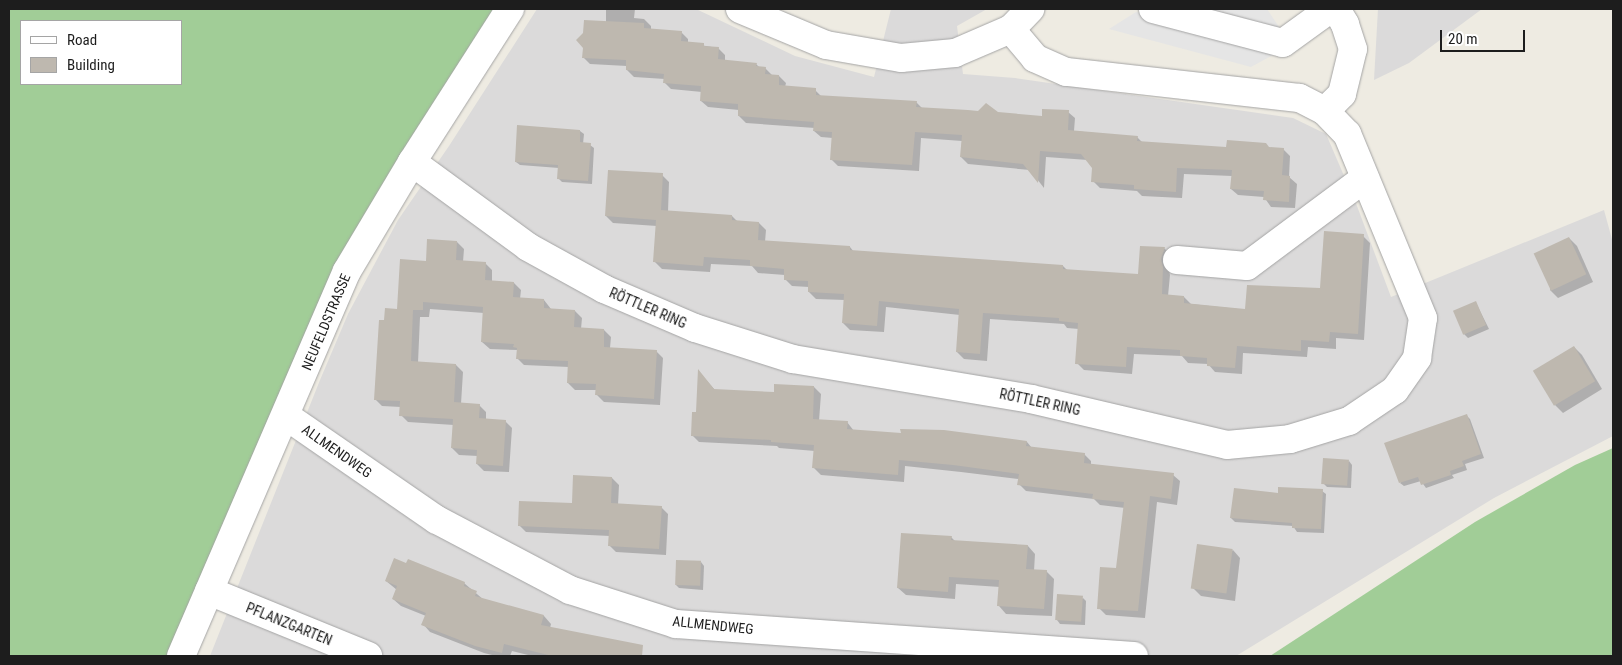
<!DOCTYPE html>
<html>
<head>
<meta charset="utf-8">
<style>
  body { margin:0 }
  #map { position:relative; width:1622px; height:665px; overflow:hidden; background:#eeebe2; font-family:"Roboto Condensed",sans-serif }
  div>[style] { position:absolute }
  .residential>* { inset:0; background:#dbdada }
  .forest>* { inset:0; background:#a1cd97 }
  .parking>* { inset:0; background:#e5e5e5 }
  .shadow>* { inset:0; background:#0003 }
  .building>* { inset:0; background:#beb8af; transform-origin:0 0 }
  .roads { filter:drop-shadow(0 0 1px #a4a4a4) drop-shadow(0 0 1px #a4a4a4) }
  .minor>* { height:28px; margin:-14px; padding:0 14px; transform-origin:14px; border-radius:14px; background:#fff }
  span { translate:-50% -50%; white-space:nowrap; text-align:center; line-height:1.15; -webkit-text-stroke:4.5px #fff; paint-order:stroke }
  .street-label { font-size:14px; color:#1d1d1d }
  .frame { position:absolute; inset:0; border:10px solid #1d1d1d; pointer-events:none }
  .legend { position:absolute; left:20px; top:20px; width:162px; height:65px; box-sizing:border-box; background:#fff; border:1px solid #a5a5a5; margin:0; padding:6px 9px; list-style:none; font-size:15px; color:#1d1d1d }
  .legend li { display:flex; align-items:center; gap:10px; height:25px }
  .legend b { width:25px; border:1px solid #a5a5a5 }
  .scale { position:absolute; left:1440px; top:30px; width:85px; height:22px; box-sizing:border-box; border:2px solid #1d1d1d; border-top:0; padding-left:6px; font-size:15px; line-height:18px; white-space:nowrap; color:#1d1d1d; -webkit-text-stroke:4px #fff; paint-order:stroke }
</style>
</head>
<body>
<div id="map">
  <div class="residential">
    <div style="clip-path:polygon(537px 9px,696px 9px,795px 56px,874px 77px,891px 9px,987px 9px,957px 26px,963px 74px,1015px 78px,1293px 118px,1326px 134px,1357px 206px,1391px 297px,1604px 210px,1613px 243px,1613px 436px,1494px 498px,1236px 656px,210px 656px,320px 380px,348px 314px,398px 220px,449px 146px)"></div>
    <div style="clip-path:polygon(1378px 9px,1482px 9px,1409px 63px,1374px 80px)"></div>
  </div>
  <div class="forest">
    <div style="clip-path:polygon(evenodd,9px 9px,510px 9px,412px 162px,181px 656px,9px 656px,9px 9px,21px 21px,181px 21px,181px 84px,21px 84px,21px 21px)"></div>
    <div style="clip-path:polygon(1613px 448px,1613px 656px,1270px 656px,1475px 522px,1575px 465px)"></div>
  </div>
  <div class="parking">
    <div style="clip-path:polygon(1183px 9px,1267px 9px,1283px 33px)"></div>
    <div style="clip-path:polygon(1136px 12px,1282px 50px,1251px 67px,1109px 29px)"></div>
  </div>
  <div class="shadow">
    <div style="clip-path:polygon(606px 9px,635px 9px,634px 18px,644px 19px,651px 26px,651px 30px,681px 32px,688px 39px,688px 43px,718px 48px,725px 55px,725px 61px,756px 64px,760px 68px,765px 68px,772px 75px,779px 76px,786px 83px,785px 87px,815px 90px,822px 97px,916px 102px,922px 108px,1043px 117px,1068px 112px,1075px 118px,1074px 131px,1137px 137px,1143px 143px,1227px 149px,1283px 149px,1290px 156px,1289px 177px,1297px 184px,1295px 208px,1271px 207px,1264px 197px,1238px 195px,1231px 189px,1232px 176px,1184px 174px,1182px 198px,1142px 196px,1137px 191px,1100px 188px,1093px 181px,1094px 168px,1088px 160px,1046px 157px,1044px 188px,1030px 170px,968px 164px,961px 157px,962px 141px,921px 138px,919px 171px,838px 166px,831px 159px,833px 138px,821px 137px,814px 131px,815px 128px,746px 123px,739px 116px,739px 110px,708px 107px,701px 101px,702px 92px,671px 89px,664px 82px,665px 79px,634px 77px,627px 70px,627px 66px,590px 64px,583px 57px,606px 22px)"></div>
    <div style="clip-path:polygon(580px 131px,584px 134px,583px 144px,590px 145px,594px 148px,592px 184px,562px 182px,558px 178px,559px 168px,520px 165px,516px 162px)"></div>
    <div style="clip-path:polygon(662px 175px,669px 182px,668px 212px,732px 216px,737px 221px,759px 223px,766px 230px,765px 242px,850px 247px,854px 252px,1063px 266px,1067px 270px,1140px 276px,1164px 248px,1171px 255px,1168px 267px,1170px 275px,1168px 296px,1184px 297px,1191px 304px,1247px 310px,1322px 289px,1363px 236px,1370px 243px,1364px 340px,1336px 338px,1336px 349px,1308px 347px,1307px 357px,1243px 353px,1242px 374px,1215px 372px,1208px 364px,1188px 363px,1182px 356px,1134px 354px,1132px 374px,1084px 370px,1077px 363px,1079px 329px,1067px 328px,1064px 324px,990px 319px,987px 361px,964px 359px,957px 352px,960px 315px,886px 307px,884px 332px,850px 330px,843px 323px,845px 300px,816px 299px,809px 292px,809px 287px,792px 286px,785px 279px,785px 275px,758px 273px,752px 266px,711px 264px,710px 272px,662px 269px,655px 262px,657px 226px,613px 223px,606px 216px)"></div>
    <div style="clip-path:polygon(1569px 238px,1577px 246px,1593px 282px,1558px 298px,1550px 290px)"></div>
    <div style="clip-path:polygon(457px 242px,464px 249px,463px 262px,485px 263px,492px 270px,492px 282px,514px 283px,521px 290px,520px 299px,544px 300px,551px 309px,575px 311px,582px 318px,581px 329px,604px 330px,611px 337px,610px 348px,656px 351px,663px 358px,660px 405px,604px 402px,597px 395px,597px 390px,575px 390px,568px 383px,569px 367px,524px 365px,517px 358px,518px 350px,490px 349px,482px 342px,484px 313px,430px 309px,429px 317px,420px 317px,418px 363px,456px 365px,463px 372px,461px 404px,479px 405px,486px 412px,486px 420px,505px 421px,512px 428px,509px 472px,484px 471px,477px 464px,478px 456px,459px 455px,452px 448px,454px 425px,408px 422px,401px 415px,401px 407px,382px 406px,375px 399px,386px 321px,398px 310px,427px 262px)"></div>
    <div style="clip-path:polygon(1476px 303px,1489px 329px,1468px 338px,1464px 334px)"></div>
    <div style="clip-path:polygon(1574px 347px,1582px 355px,1602px 389px,1563px 413px,1555px 405px)"></div>
    <div style="clip-path:polygon(699px 372px,715px 390px,775px 393px,814px 387px,821px 394px,819px 421px,847px 422px,854px 431px,1027px 442px,1032px 448px,1084px 454px,1091px 461px,1091px 465px,1173px 475px,1180px 481px,1177px 505px,1157px 502px,1145px 618px,1106px 615px,1099px 608px,1117px 570px,1125px 508px,1100px 505px,1094px 499px,1026px 491px,1019px 484px,1019px 479px,961px 472px,905px 466px,904px 482px,821px 475px,814px 468px,815px 451px,779px 448px,777px 446px,699px 442px,692px 435px,697px 413px)"></div>
    <div style="clip-path:polygon(1467px 416px,1470px 419px,1484px 458px,1465px 464px,1467px 470px,1452px 475px,1454px 478px,1426px 488px,1421px 481px,1404px 486px,1400px 483px)"></div>
    <div style="clip-path:polygon(1349px 461px,1352px 465px,1351px 488px,1327px 487px,1323px 483px)"></div>
    <div style="clip-path:polygon(612px 478px,619px 485px,618px 505px,661px 507px,668px 514px,666px 555px,616px 552px,609px 545px,610px 536px,526px 532px,519px 525px,573px 505px)"></div>
    <div style="clip-path:polygon(1322px 491px,1326px 494px,1324px 533px,1297px 532px,1293px 526px,1235px 522px,1231px 518px,1279px 495px)"></div>
    <div style="clip-path:polygon(951px 537px,956px 542px,1028px 546px,1035px 554px,1034px 571px,1046px 571px,1054px 579px,1052px 616px,1006px 614px,999px 606px,1000px 587px,956px 584px,955px 599px,906px 595px,898px 588px)"></div>
    <div style="clip-path:polygon(1233px 550px,1240px 558px,1235px 601px,1201px 596px,1193px 588px)"></div>
    <div style="clip-path:polygon(701px 562px,704px 566px,703px 590px,679px 588px,676px 585px)"></div>
    <div style="clip-path:polygon(386px 581px,464px 583px,484px 600px,544px 616px,551px 624px,550px 628px,610px 652px,632px 656px,532px 656px,512px 651px,510px 656px,496px 656px,484px 653px,430px 632px,423px 624px,426px 616px,401px 606px,393px 599px,397px 590px)"></div>
    <div style="clip-path:polygon(1083px 598px,1086px 601px,1085px 625px,1060px 624px,1057px 620px)"></div>
  </div>
  <div class="building">
    <div style="clip-path:polygon(584px 20px,644px 23px,644px 28px,682px 31px,681px 41px,704px 43px,704px 46px,719px 47px,718px 59px,757px 63px,756px 66px,766px 67px,765px 74px,779px 75px,779px 85px,816px 88px,816px 95px,917px 101px,916px 107px,968px 110px,978px 111px,986px 103px,998px 112px,1042px 116px,1042px 109px,1069px 110px,1068px 130px,1138px 136px,1137px 141px,1226px 147px,1227px 140px,1266px 143px,1269px 147px,1284px 148px,1282px 175px,1290px 176px,1289px 202px,1263px 200px,1264px 191px,1230px 189px,1232px 170px,1177px 168px,1176px 192px,1134px 189px,1134px 185px,1091px 182px,1092px 168px,1081px 154px,1040px 151px,1038px 183px,1023px 164px,960px 157px,962px 135px,915px 132px,912px 165px,830px 160px,832px 132px,813px 131px,814px 122px,738px 116px,738px 104px,700px 101px,701px 86px,663px 83px,664px 74px,626px 70px,626px 60px,582px 58px,583px 48px,576px 40px,583px 33px)"></div>
    <div style="clip-path:polygon(517px 125px,580px 130px,580px 142px,591px 143px,588px 181px,557px 179px,558px 165px,515px 162px)"></div>
    <div style="clip-path:polygon(608px 170px,663px 173px,661px 210px,732px 215px,732px 220px,759px 222px,758px 240px,850px 246px,850px 250px,1063px 265px,1063px 269px,1138px 274px,1140px 246px,1165px 247px,1161px 259px,1163px 267px,1162px 294px,1184px 296px,1184px 303px,1245px 309px,1247px 285px,1320px 288px,1324px 231px,1364px 234px,1358px 334px,1330px 332px,1329px 342px,1301px 340px,1301px 351px,1237px 346px,1235px 368px,1207px 366px,1207px 358px,1180px 356px,1180px 350px,1127px 347px,1126px 367px,1075px 364px,1078px 323px,1059px 321px,1059px 318px,983px 313px,980px 354px,956px 352px,959px 309px,879px 301px,877px 326px,842px 323px,844px 294px,808px 292px,808px 281px,784px 280px,784px 269px,750px 266px,750px 260px,704px 257px,703px 266px,653px 262px,656px 220px,605px 216px)"></div>
    <div style="left:1569px;top:237px;width:41px;height:39px;rotate:65deg"></div>
    <div style="clip-path:polygon(427px 239px,457px 241px,456px 260px,486px 262px,485px 280px,514px 282px,513px 297px,544px 299px,544px 308px,575px 310px,574px 327px,604px 329px,604px 347px,657px 350px,654px 399px,595px 395px,596px 384px,567px 383px,568px 361px,516px 359px,517px 348px,513px 347px,514px 344px,481px 342px,483px 307px,423px 302px,423px 310px,413px 310px,411px 361px,456px 364px,454px 402px,480px 404px,479px 418px,506px 420px,503px 466px,476px 464px,477px 450px,451px 448px,453px 419px,399px 416px,400px 401px,374px 400px,379px 320px,384px 320px,385px 308px,397px 309px,400px 259px,426px 261px)"></div>
    <div style="left:1476px;top:301px;width:26px;height:25px;rotate:67deg"></div>
    <div style="left:1574px;top:346px;width:41px;height:48px;rotate:59deg"></div>
    <div style="clip-path:polygon(698px 369px,714px 389px,774px 392px,774px 384px,814px 386px,813px 419px,848px 421px,847px 429px,901px 433px,900px 429px,944px 430px,1027px 441px,1026px 446px,1085px 453px,1084px 463px,1174px 473px,1171px 499px,1150px 496px,1138px 611px,1097px 609px,1100px 567px,1116px 568px,1124px 502px,1092px 499px,1093px 494px,1017px 485px,1019px 474px,953px 465px,899px 460px,898px 475px,812px 468px,814px 445px,771px 442px,771px 440px,691px 436px,692px 412px,696px 412px)"></div>
    <div style="clip-path:polygon(1467px 414px,1481px 454px,1462px 461px,1464px 466px,1450px 471px,1451px 475px,1421px 485px,1418px 477px,1399px 483px,1384px 443px)"></div>
    <div style="left:1323px;top:458px;width:26px;height:26px;rotate:4deg"></div>
    <div style="clip-path:polygon(573px 475px,612px 477px,611px 503px,662px 506px,659px 549px,608px 546px,609px 530px,518px 526px,519px 501px,572px 503px)"></div>
    <div style="clip-path:polygon(1278px 487px,1323px 489px,1321px 529px,1292px 528px,1292px 523px,1230px 518px,1234px 488px,1278px 493px)"></div>
    <div style="clip-path:polygon(901px 533px,952px 536px,951px 540px,1028px 545px,1026px 569px,1047px 570px,1044px 609px,997px 606px,999px 580px,949px 577px,948px 592px,897px 588px)"></div>
    <div style="left:1197px;top:544px;width:36px;height:45px;rotate:8deg"></div>
    <div style="clip-path:polygon(394px 558px,406px 563px,408px 559px,465px 582px,464px 586px,477px 591px,475px 596px,544px 615px,541px 625px,643px 645px,642px 656px,552px 656px,504px 644px,502px 653px,475px 646px,421px 625px,426px 613px,392px 599px,397px 586px,385px 581px)"></div>
    <div style="left:676px;top:560px;width:25px;height:25px;rotate:2deg"></div>
    <div style="left:1057px;top:594px;width:26px;height:26px;rotate:4deg"></div>
  </div>
  <div class="roads">
    <div class="minor">
      <div style="left:740px;top:9px;width:93px;rotate:22.7deg"></div>
      <div style="left:826px;top:45px;width:76px;rotate:9.8deg"></div>
      <div style="left:901px;top:58px;width:54px;rotate:-5.3deg"></div>
      <div style="left:955px;top:53px;width:61px;rotate:-23.2deg"></div>
      <div style="left:1011px;top:29px;width:28px;rotate:-46deg"></div>
      <div style="left:1153px;top:9px;width:134px;rotate:14.7deg"></div>
      <div style="left:1283px;top:43px;width:58px;rotate:-35.9deg"></div>
      <div style="left:1325px;top:111px;width:24px;rotate:-45deg"></div>
      <div style="left:1342px;top:94px;width:46px;rotate:-76.3deg"></div>
      <div style="left:1353px;top:49px;width:26px;rotate:-108deg"></div>
      <div style="left:1345px;top:24px;width:17px;rotate:-121deg"></div>
      <div style="left:412px;top:162px;width:144px;rotate:36.2deg"></div>
      <div style="left:528px;top:247px;width:87px;rotate:28.9deg"></div>
      <div style="left:604px;top:289px;width:99px;rotate:23.2deg"></div>
      <div style="left:695px;top:328px;width:103px;rotate:17.6deg"></div>
      <div style="left:793px;top:359px;width:241px;rotate:9.5deg"></div>
      <div style="left:1031px;top:399px;width:201px;rotate:13.2deg"></div>
      <div style="left:1227px;top:445px;width:63px;rotate:-5.4deg"></div>
      <div style="left:1290px;top:439px;width:62px;rotate:-17deg"></div>
      <div style="left:1349px;top:421px;width:55px;rotate:-34deg"></div>
      <div style="left:1395px;top:390px;width:39px;rotate:-55deg"></div>
      <div style="left:1417px;top:358px;width:40px;rotate:-81.5deg"></div>
      <div style="left:1423px;top:318px;width:199px;rotate:-112.4deg"></div>
      <div style="left:1347px;top:134px;width:32px;rotate:-134deg"></div>
      <div style="left:1325px;top:111px;width:29px;rotate:-153deg"></div>
      <div style="left:1299px;top:98px;width:234px;rotate:-173.6deg"></div>
      <div style="left:1066px;top:72px;width:34px;rotate:-156deg"></div>
      <div style="left:1035px;top:58px;width:38px;rotate:-130deg"></div>
      <div style="left:1177px;top:260px;width:70px;rotate:4.9deg"></div>
      <div style="left:1247px;top:266px;width:147px;rotate:-36.7deg"></div>
      <div style="left:286px;top:416px;width:183px;rotate:34.6deg"></div>
      <div style="left:437px;top:520px;width:150px;rotate:27.8deg"></div>
      <div style="left:570px;top:590px;width:111px;rotate:17.8deg"></div>
      <div style="left:676px;top:624px;width:459px;rotate:4deg"></div>
      <div style="left:209px;top:591px;width:172px;rotate:22.2deg"></div>
      <div style="left:181px;top:656px;width:419px;rotate:-66.7deg"></div>
      <div style="left:347px;top:271px;width:127px;rotate:-59.2deg"></div>
      <div style="left:412px;top:162px;width:182px;rotate:-57.4deg"></div>
    </div>
  </div>
  <div class="street-label">
    <span style="left:648px;top:308px;rotate:23deg">RÖTTLER RING</span>
    <span style="left:326px;top:322px;rotate:-67deg">NEUFELDSTRASSE</span>
    <span style="left:1040px;top:402px;rotate:12deg">RÖTTLER RING</span>
    <span style="left:337px;top:451px;rotate:35deg">ALLMENDWEG</span>
    <span style="left:289px;top:624px;rotate:22deg">PFLANZGARTEN</span>
    <span style="left:713px;top:625px;rotate:6deg">ALLMENDWEG</span>
  </div>
  <div class="frame"></div>
  <ul class="legend">
  <li><b style="height:6px;background:#fff"></b>Road</li>
  <li><b style="height:14px;background:#beb8af"></b>Building</li>
  </ul>
  <div class="scale">20 m</div>
</div>
</body>
</html>
